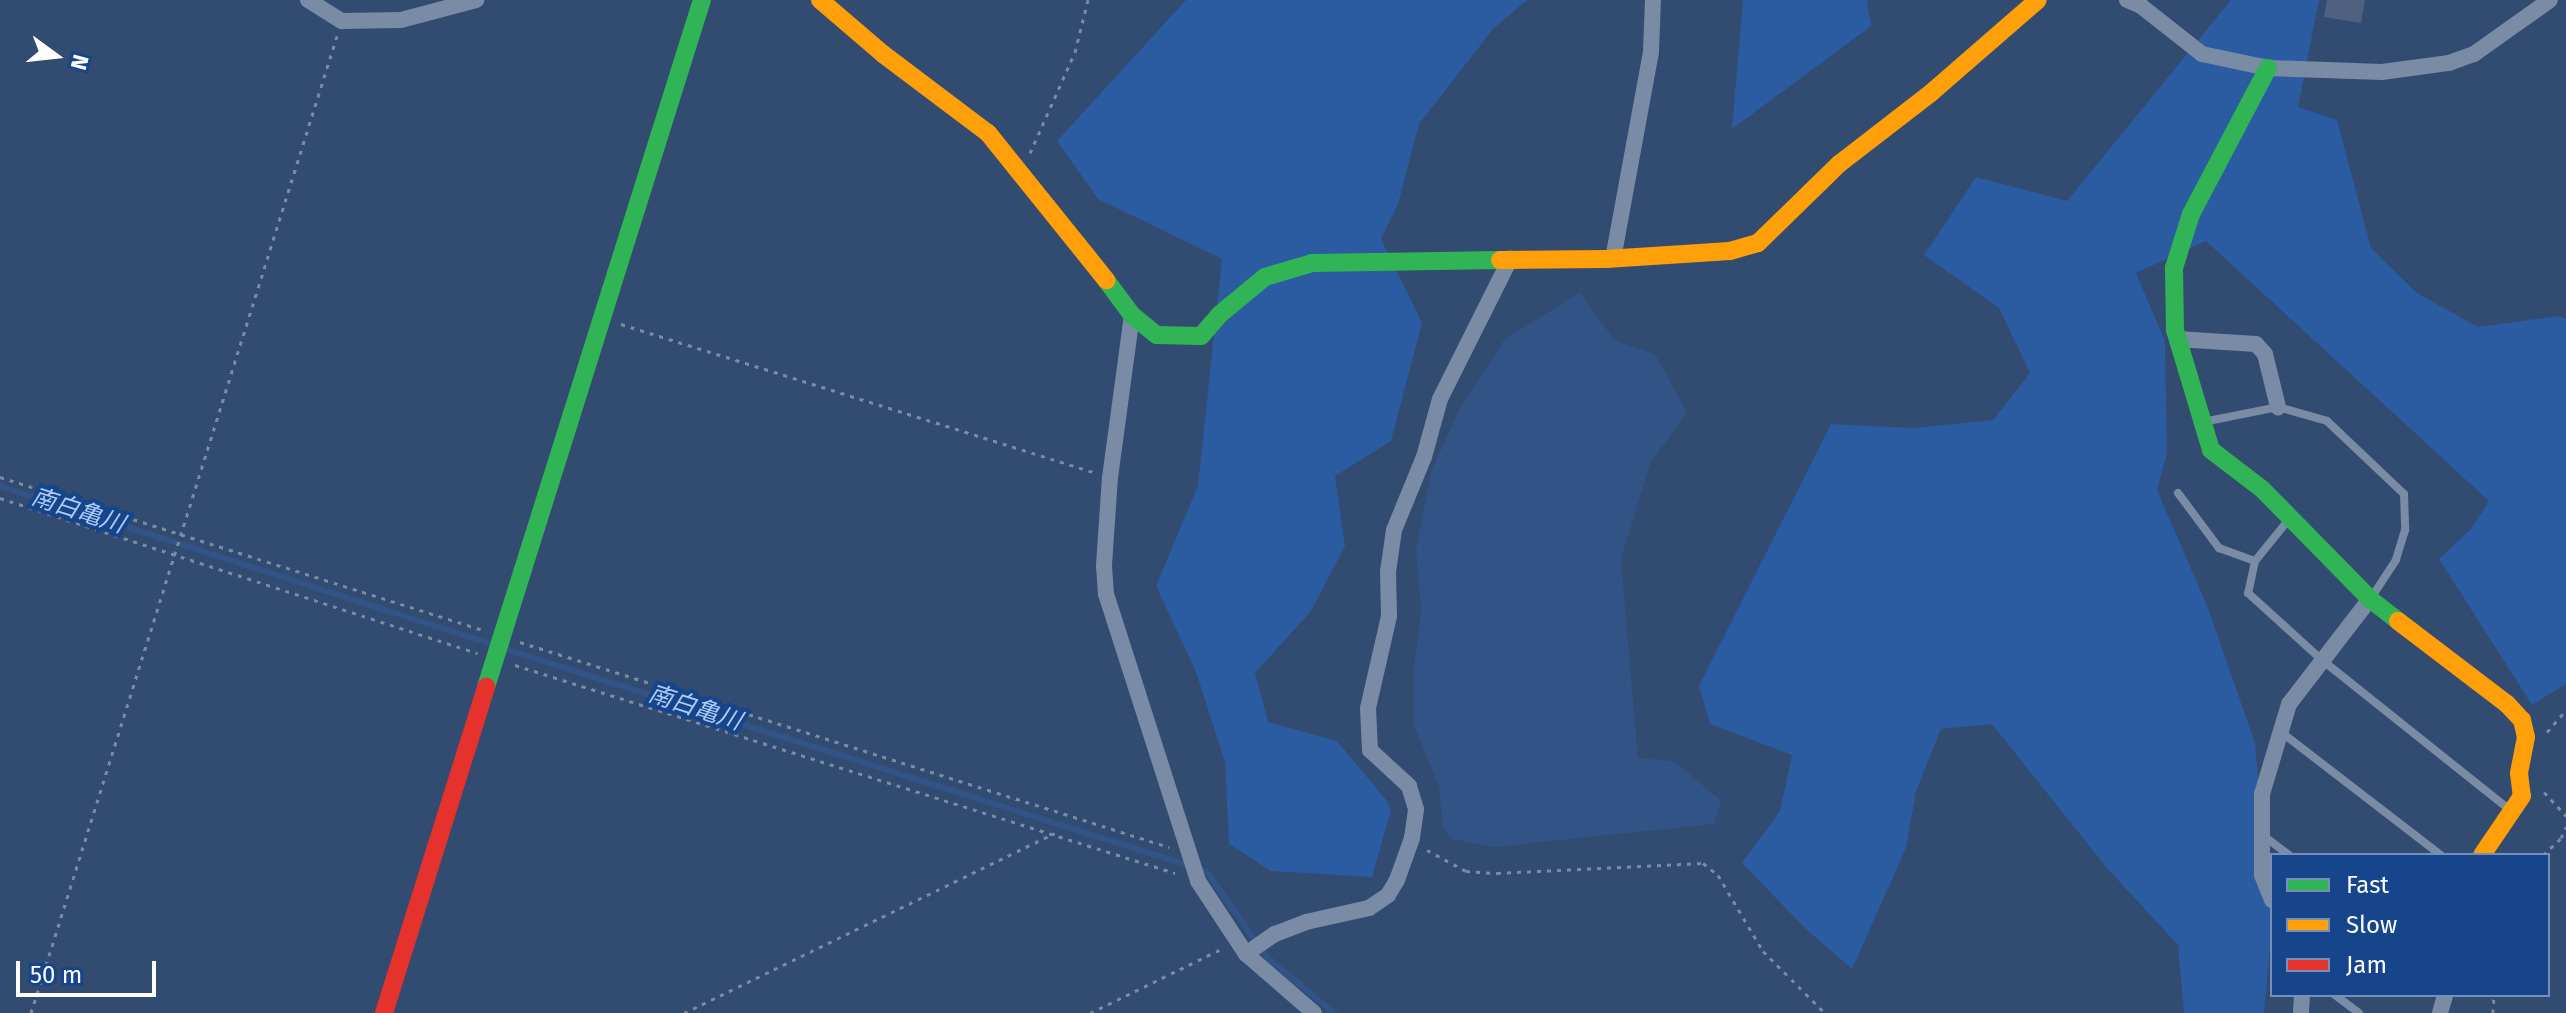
<!DOCTYPE html>
<html>
<head>
<meta charset="utf-8">
<style>
  body { margin:0 }
  #map { position:relative; width:2566px; height:1013px; overflow:hidden; background:#324b70; font-family:"Fira Sans","Noto Sans JP",sans-serif }
  div>[style] { position:absolute }
  .green>* { inset:0; background:#2b5ba1 }
  .water>* { inset:0; background:#325385 }
  .stream>* { height:6px; margin:-3px; padding:0 3px; transform-origin:3px; border-radius:3px; background:#325385 }
  .building>* { inset:0; background:#4e6280 }
  .path>* { height:3px; margin-top:-1.5px; transform-origin:0; background:repeating-linear-gradient(90deg,#798ba5 0 4px,transparent 0 10px) }
  .lane>* { height:8px; margin:-4px; padding:0 4px; transform-origin:4px; border-radius:4px; background:#798ba5 }
  .street>* { height:16px; margin:-8px; padding:0 8px; transform-origin:8px; border-radius:8px; background:#798ba5 }
  .fast>* { height:18px; margin:-9px; padding:0 9px; transform-origin:9px; border-radius:9px; background:#30b455 }
  .slow>* { height:18px; margin:-9px; padding:0 9px; transform-origin:9px; border-radius:9px; background:#ff9f0a }
  .jam>* { height:18px; margin:-9px; padding:0 9px; transform-origin:9px; border-radius:9px; background:#e5322d }
  span { translate:-50% -50%; white-space:nowrap; text-align:center; line-height:1.15; -webkit-text-stroke:8px #17458b; paint-order:stroke }
  .water-label { font-size:24px; color:#accbf6; font-style:italic }
  .legend { position:absolute; left:2270px; top:853px; width:280px; height:144px; box-sizing:border-box; background:#17458b; border:2px solid #748fb9; margin:0; padding:10px 14px; list-style:none; font-size:24px; color:#fff }
  .legend li { display:flex; align-items:center; gap:16px; height:40px }
  .legend b { width:40px; border:2px solid #748fb9 }
  .north { position:absolute; left:16px; top:16px; width:80px; height:80px; -webkit-text-stroke:6px #17458b; paint-order:stroke; rotate:105deg; font-size:22px; font-weight:700; line-height:32px; text-align:center; color:#fff }
  .north::after { content:''; display:block; margin:auto; width:28px; height:36px; background:#fff; clip-path:polygon(50% 0,100% 100%,50% 72%,0 100%) }
  .scale { position:absolute; left:16px; top:961px; width:140px; height:36px; box-sizing:border-box; border:4px solid #fff; border-top:0; padding-left:10px; font-size:24px; line-height:28px; white-space:nowrap; color:#fff; -webkit-text-stroke:6px #17458b; paint-order:stroke }
</style>
</head>
<body>
<div id="map">
  <div class="green">
    <div style="clip-path:polygon(1186px 0,1527px 0,1493px 29px,1419px 124px,1398px 204px,1381px 239px,1422px 323px,1391px 441px,1335px 476px,1345px 546px,1311px 611px,1255px 673px,1268px 722px,1337px 741px,1387px 801px,1391px 810px,1372px 877px,1271px 871px,1229px 844px,1225px 762px,1196px 672px,1156px 586px,1198px 486px,1222px 259px,1098px 199px,1057px 141px)"></div>
    <div style="clip-path:polygon(1743px 0,1867px 0,1871px 26px,1732px 129px)"></div>
    <div style="clip-path:polygon(2231px 0,2319px 0,2298px 107px,2337px 120px,2371px 248px,2417px 293px,2478px 327px,2559px 316px,2566px 319px,2566px 684px,2532px 705px,2439px 559px,2471px 529px,2489px 501px,2206px 241px,2136px 273px,2165px 341px,2167px 453px,2157px 490px,2208px 608px,2255px 743px,2272px 924px,2264px 1013px,2184px 1013px,2178px 945px,2106px 867px,1992px 724px,1941px 729px,1916px 791px,1906px 848px,1852px 969px,1806px 929px,1742px 863px,1780px 811px,1792px 755px,1710px 724px,1699px 686px,1831px 424px,1913px 428px,1993px 420px,2030px 373px,1999px 308px,1924px 255px,1976px 177px,2067px 201px)"></div>
  </div>
  <div class="water">
    <div style="clip-path:polygon(1580px 292px,1614px 340px,1655px 354px,1687px 412px,1650px 464px,1621px 559px,1626px 619px,1638px 758px,1674px 761px,1721px 801px,1714px 824px,1494px 847px,1452px 839px,1443px 828px,1439px 786px,1413px 723px,1413px 675px,1421px 611px,1416px 548px,1432px 469px,1458px 412px,1504px 340px)"></div>
  </div>
  <div class="stream">
    <div style="left:0;top:486px;width:519px;rotate:17.84deg"></div>
    <div style="left:505px;top:649px;width:735px;rotate:17.57deg"></div>
    <div style="left:1206px;top:871px;width:104px;rotate:54.8deg"></div>
    <div style="left:1266px;top:956px;width:89px;rotate:40deg"></div>
  </div>
  <div class="building">
    <div style="clip-path:polygon(2327px 0,2365px 0,2361px 23px,2324px 17px)"></div>
  </div>
  <div class="path">
    <div style="left:1030px;top:153px;width:111px;rotate:-66deg"></div>
    <div style="left:1075px;top:52px;width:54px;rotate:-76deg"></div>
    <div style="left:621px;top:324px;width:496px;rotate:17.4deg"></div>
    <div style="left:0;top:477px;width:507px;rotate:17.58deg"></div>
    <div style="left:0;top:498px;width:502px;rotate:18deg"></div>
    <div style="left:520px;top:642px;width:681px;rotate:17.53deg"></div>
    <div style="left:515px;top:665px;width:692px;rotate:17.49deg"></div>
    <div style="left:2547px;top:732px;width:29px;rotate:-49deg"></div>
    <div style="left:2544px;top:792px;width:33px;rotate:47deg"></div>
    <div style="left:1427px;top:850px;width:44px;rotate:28.3deg"></div>
    <div style="left:1466px;top:871px;width:31px;rotate:4deg"></div>
    <div style="left:1497px;top:873px;width:206px;rotate:-2.8deg"></div>
    <div style="left:1703px;top:863px;width:19px;rotate:39deg"></div>
    <div style="left:1718px;top:875px;width:88px;rotate:59.4deg"></div>
    <div style="left:1763px;top:951px;width:88px;rotate:45deg"></div>
    <div style="left:2543px;top:855px;width:25px;rotate:-43deg"></div>
    <div style="left:2561px;top:838px;width:12px;rotate:-66deg"></div>
    <div style="left:31px;top:1013px;width:1024px;rotate:-72.61deg"></div>
    <div style="left:684px;top:1013px;width:412px;rotate:-25.9deg"></div>
    <div style="left:1090px;top:1013px;width:148px;rotate:-26deg"></div>
    <div style="left:2493px;top:1013px;width:18px;rotate:-87deg"></div>
  </div>
  <div class="lane">
    <div style="left:2203px;top:422px;width:76px;rotate:-11.3deg"></div>
    <div style="left:2278px;top:407px;width:51px;rotate:15.9deg"></div>
    <div style="left:2327px;top:421px;width:106px;rotate:43.5deg"></div>
    <div style="left:2404px;top:494px;width:36px;rotate:88deg"></div>
    <div style="left:2405px;top:530px;width:31px;rotate:107deg"></div>
    <div style="left:2396px;top:560px;width:45px;rotate:123.3deg"></div>
    <div style="left:2178px;top:493px;width:69px;rotate:53.3deg"></div>
    <div style="left:2219px;top:548px;width:38px;rotate:20deg"></div>
    <div style="left:2290px;top:518px;width:55px;rotate:129.1deg"></div>
    <div style="left:2255px;top:561px;width:33px;rotate:102deg"></div>
    <div style="left:2248px;top:593px;width:100px;rotate:42.2deg"></div>
    <div style="left:2322px;top:660px;width:242px;rotate:38.6deg"></div>
    <div style="left:2281px;top:732px;width:202px;rotate:37.6deg"></div>
    <div style="left:2261px;top:834px;width:35px;rotate:37deg"></div>
    <div style="left:2335px;top:995px;width:30px;rotate:37deg"></div>
  </div>
  <div class="street">
    <div style="left:308px;top:0;width:40px;rotate:32deg"></div>
    <div style="left:342px;top:21px;width:59px;rotate:-1deg"></div>
    <div style="left:401px;top:20px;width:78px;rotate:-14.9deg"></div>
    <div style="left:2127px;top:0;width:15px;rotate:23deg"></div>
    <div style="left:2141px;top:6px;width:78px;rotate:38.2deg"></div>
    <div style="left:2202px;top:54px;width:67px;rotate:12deg"></div>
    <div style="left:2268px;top:68px;width:114px;rotate:2deg"></div>
    <div style="left:2382px;top:72px;width:68px;rotate:-7.7deg"></div>
    <div style="left:2449px;top:63px;width:27px;rotate:-20deg"></div>
    <div style="left:2474px;top:54px;width:93px;rotate:-35.4deg"></div>
    <div style="left:1613px;top:259px;width:211px;rotate:-79.6deg"></div>
    <div style="left:1651px;top:51px;width:51px;rotate:-87.8deg"></div>
    <div style="left:1132px;top:315px;width:163px;rotate:97.7deg"></div>
    <div style="left:1110px;top:477px;width:89px;rotate:93.9deg"></div>
    <div style="left:1104px;top:566px;width:28px;rotate:86deg"></div>
    <div style="left:1106px;top:594px;width:301px;rotate:72.2deg"></div>
    <div style="left:1198px;top:881px;width:87px;rotate:56.7deg"></div>
    <div style="left:1246px;top:954px;width:90px;rotate:40.9deg"></div>
    <div style="left:2177px;top:339px;width:79px;rotate:3.6deg"></div>
    <div style="left:2256px;top:344px;width:13px;rotate:48deg"></div>
    <div style="left:2265px;top:354px;width:55px;rotate:76.2deg"></div>
    <div style="left:2272px;top:900px;width:27px;rotate:-112deg"></div>
    <div style="left:2262px;top:875px;width:81px;rotate:-90deg"></div>
    <div style="left:2262px;top:794px;width:94px;rotate:-73.3deg"></div>
    <div style="left:2289px;top:704px;width:133px;rotate:-52.4deg"></div>
    <div style="left:1246px;top:954px;width:35px;rotate:-35deg"></div>
    <div style="left:1275px;top:934px;width:33px;rotate:-21deg"></div>
    <div style="left:1306px;top:922px;width:65px;rotate:-12.5deg"></div>
    <div style="left:1369px;top:908px;width:23px;rotate:-34deg"></div>
    <div style="left:1388px;top:895px;width:17px;rotate:-59deg"></div>
    <div style="left:1397px;top:880px;width:45px;rotate:-70.3deg"></div>
    <div style="left:1412px;top:838px;width:29px;rotate:-82deg"></div>
    <div style="left:1416px;top:809px;width:24px;rotate:-107deg"></div>
    <div style="left:1409px;top:786px;width:53px;rotate:-137.3deg"></div>
    <div style="left:1370px;top:750px;width:42px;rotate:-92.7deg"></div>
    <div style="left:1368px;top:708px;width:94px;rotate:-77.1deg"></div>
    <div style="left:1389px;top:616px;width:44px;rotate:-91.3deg"></div>
    <div style="left:1388px;top:572px;width:42px;rotate:-81.9deg"></div>
    <div style="left:1394px;top:530px;width:79px;rotate:-67.7deg"></div>
    <div style="left:1424px;top:457px;width:60px;rotate:-74.6deg"></div>
    <div style="left:1440px;top:399px;width:157px;rotate:-63.4deg"></div>
    <div style="left:2301px;top:1013px;width:18px;rotate:-87deg"></div>
    <div style="left:2440px;top:1013px;width:19px;rotate:-74deg"></div>
  </div>
  <div class="fast">
    <div style="left:2268px;top:68px;width:165px;rotate:117.8deg"></div>
    <div style="left:2191px;top:214px;width:57px;rotate:107.5deg"></div>
    <div style="left:2174px;top:268px;width:62px;rotate:89.1deg"></div>
    <div style="left:2175px;top:330px;width:125px;rotate:73.3deg"></div>
    <div style="left:2211px;top:450px;width:64px;rotate:37.4deg"></div>
    <div style="left:2262px;top:489px;width:154px;rotate:45.5deg"></div>
    <div style="left:2370px;top:599px;width:36px;rotate:38deg"></div>
    <div style="left:1106px;top:280px;width:44px;rotate:53.4deg"></div>
    <div style="left:1132px;top:315px;width:32px;rotate:39deg"></div>
    <div style="left:1157px;top:335px;width:44px;rotate:1.3deg"></div>
    <div style="left:1201px;top:336px;width:28px;rotate:-49deg"></div>
    <div style="left:1219px;top:315px;width:60px;rotate:-39.6deg"></div>
    <div style="left:1265px;top:277px;width:49px;rotate:-16.6deg"></div>
    <div style="left:1312px;top:263px;width:188px;rotate:-0.9deg"></div>
    <div style="left:486px;top:687px;width:720px;rotate:-72.55deg"></div>
  </div>
  <div class="slow">
    <div style="left:820px;top:0;width:83px;rotate:40.6deg"></div>
    <div style="left:883px;top:54px;width:131px;rotate:37deg"></div>
    <div style="left:988px;top:133px;width:189px;rotate:51.2deg"></div>
    <div style="left:1500px;top:260px;width:106px;rotate:-0.5deg"></div>
    <div style="left:1606px;top:259px;width:124px;rotate:-3.7deg"></div>
    <div style="left:1730px;top:251px;width:29px;rotate:-16deg"></div>
    <div style="left:1758px;top:243px;width:113px;rotate:-44.3deg"></div>
    <div style="left:1839px;top:164px;width:118px;rotate:-37.7deg"></div>
    <div style="left:1932px;top:92px;width:140px;rotate:-41deg"></div>
    <div style="left:2398px;top:621px;width:137px;rotate:37.3deg"></div>
    <div style="left:2507px;top:704px;width:22px;rotate:47deg"></div>
    <div style="left:2522px;top:720px;width:17px;rotate:77deg"></div>
    <div style="left:2526px;top:737px;width:37px;rotate:101deg"></div>
    <div style="left:2519px;top:773px;width:23px;rotate:83deg"></div>
    <div style="left:2522px;top:796px;width:71px;rotate:124.1deg"></div>
  </div>
  <div class="jam">
    <div style="left:384px;top:1013px;width:342px;rotate:-72.6deg"></div>
  </div>
  <div class="water-label">
    <span style="left:78px;top:511px;rotate:18deg">南白亀川</span>
    <span style="left:695px;top:708px;rotate:18deg">南白亀川</span>
  </div>
  <ul class="legend">
  <li><b style="height:10px;background:#30b455"></b>Fast</li>
  <li><b style="height:10px;background:#ff9f0a"></b>Slow</li>
  <li><b style="height:10px;background:#e5322d"></b>Jam</li>
  </ul>
  <div class="north">N</div>
  <div class="scale">50 m</div>
</div>
</body>
</html>
